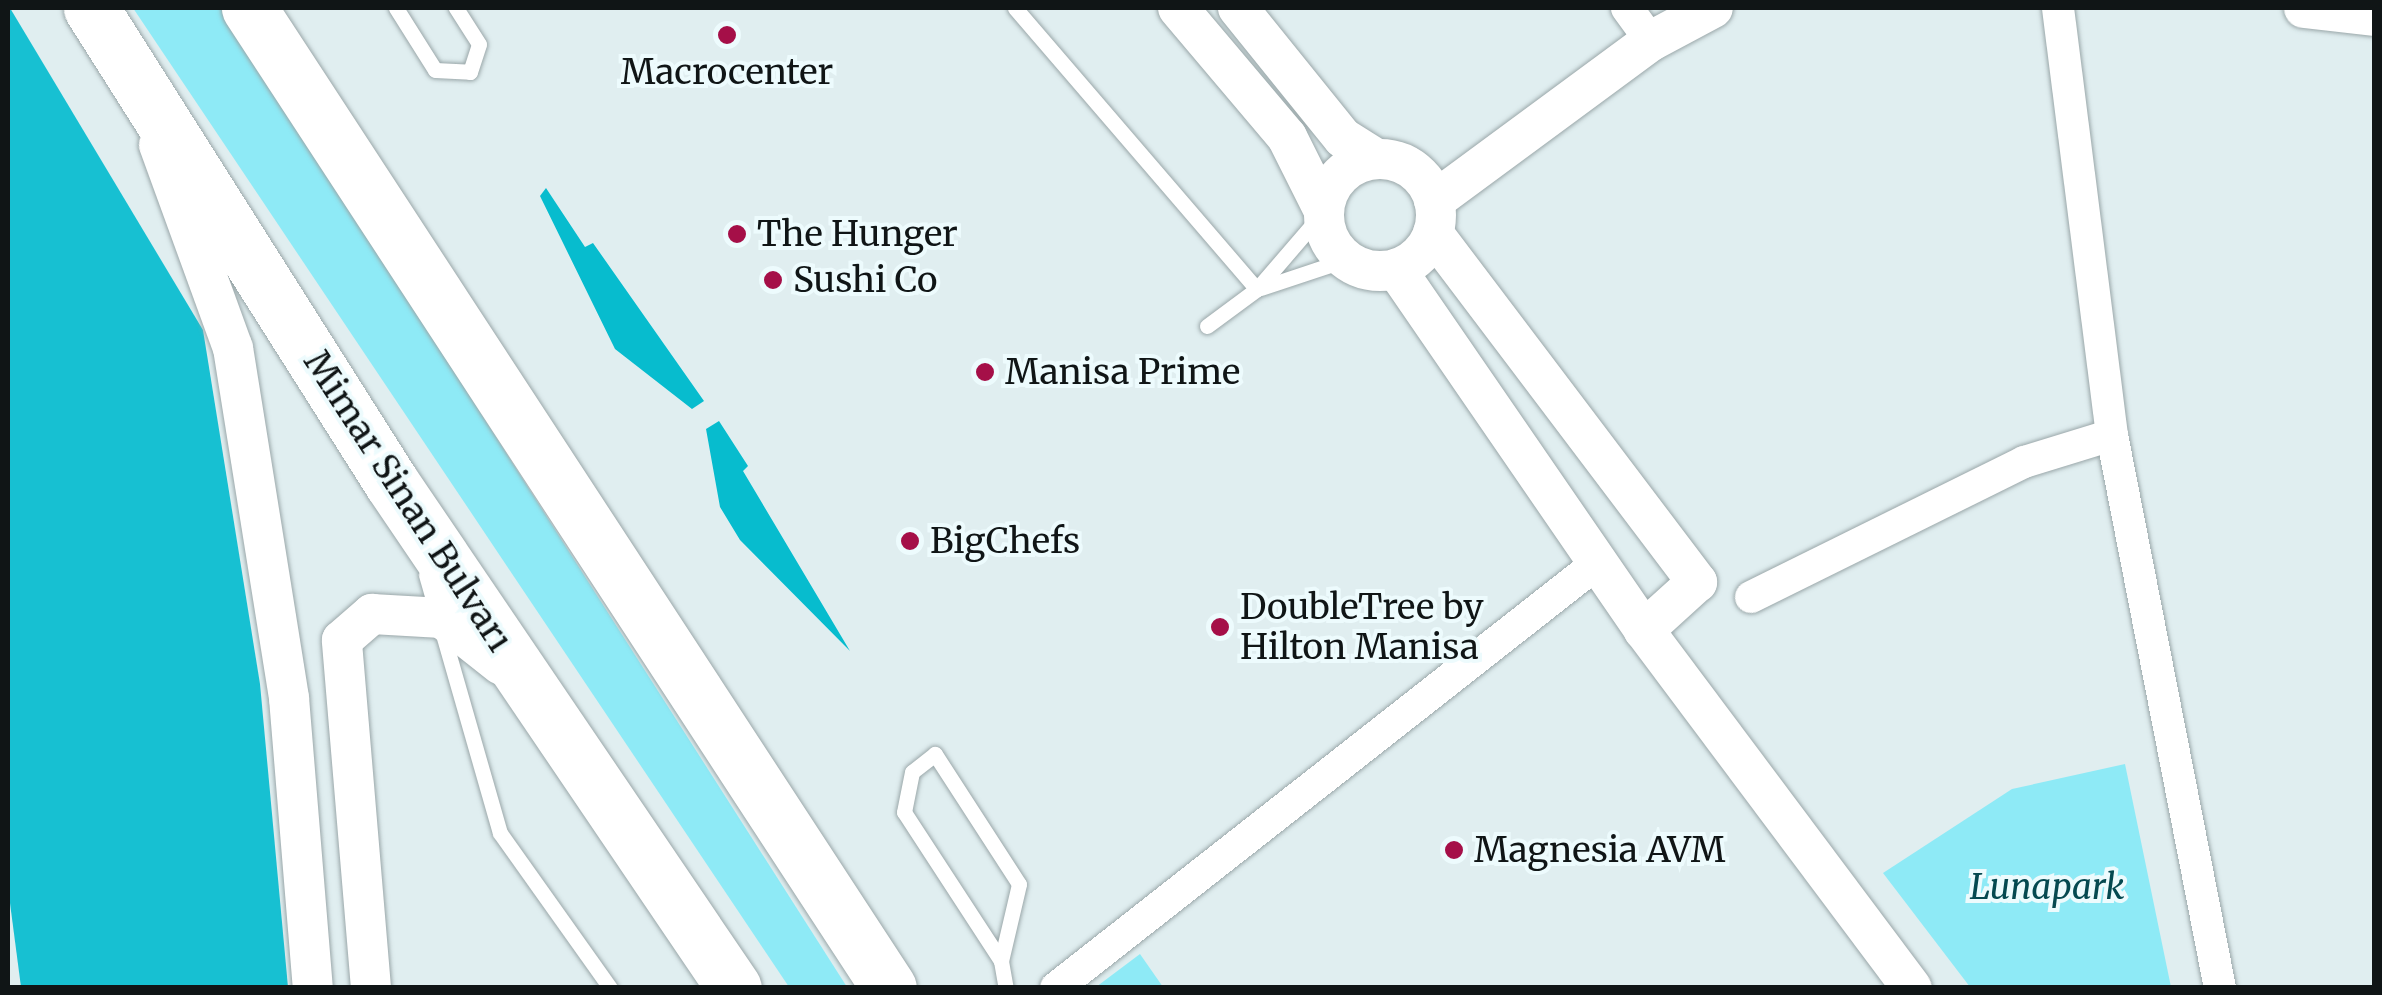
<!DOCTYPE html>
<html>
<head>
<meta charset="utf-8">
<style>
  body { margin:0 }
  #map { position:relative; width:2382px; height:995px; overflow:hidden; background:#e0eef0; font-family:Merriweather,serif }
  div>[style] { position:absolute }
  .green>* { inset:0; background:#8eeaf6 }
  .forest>* { inset:0; background:#17c0d2 }
  .water>* { inset:0; background:#07bcce }
  .roads { filter:drop-shadow(0 0 2px #9aa7a9) drop-shadow(0 0 2px #9aa7a9) }
  .service>* { height:15px; margin:-7.5px; padding:0 7.5px; transform-origin:7.5px; border-radius:7.5px; background:#fff }
  .minor>* { height:32px; margin:-16px; padding:0 16px; transform-origin:16px; border-radius:16px; background:#fff }
  .tertiary>* { height:40px; margin:-20px; padding:0 20px; transform-origin:20px; border-radius:20px; background:#fff }
  .tertiary>.ring { margin:-20px; padding:0; box-sizing:content-box; background:none; border:40px solid #fff; border-radius:50% }
  .trunk>* { height:55px; margin:-27.5px; padding:0 27.5px; transform-origin:27.5px; border-radius:27.5px; background:#fff }
  .dots>* { width:28px; height:28px; translate:-50% -50%; box-sizing:border-box; border:5px solid #edfbfd; border-radius:50% }
  span { translate:-50% -50%; white-space:nowrap; text-align:center; line-height:1.15; -webkit-text-stroke:8px #edfbfd; paint-order:stroke }
  .poi-label { font-size:35px; color:#101516 }
  .left { translate:0 -50%; text-align:left }
  .street-label { font-size:35px; color:#101516 }
  .park-label { font-size:35px; color:#054950; font-style:italic }
  .frame { position:absolute; inset:0; border:10px solid #101516; pointer-events:none }
</style>
</head>
<body>
<div id="map">
  <div class="green">
    <div style="clip-path:polygon(133px 8px,222px 8px,847px 987px,789px 987px)"></div>
    <div style="clip-path:polygon(2125px 764px,2171px 987px,1970px 987px,1883px 873px,2012px 789px)"></div>
    <div style="clip-path:polygon(1140px 954px,1163px 987px,1096px 987px)"></div>
  </div>
  <div class="forest">
    <div style="clip-path:polygon(10px 8px,203px 330px,260px 684px,288px 987px,21px 987px,8px 888px)"></div>
  </div>
  <div class="water">
    <div style="clip-path:polygon(546px 188px,585px 247px,593px 243px,704px 401px,692px 409px,615px 349px,540px 196px)"></div>
    <div style="clip-path:polygon(719px 421px,748px 466px,743px 471px,850px 651px,740px 540px,720px 507px,706px 429px)"></div>
  </div>
  <div class="roads">
    <div class="service">
      <div style="left:396px;top:8px;width:73px;rotate:57.8deg"></div>
      <div style="left:435px;top:70px;width:35px;rotate:3deg"></div>
      <div style="left:470px;top:72px;width:29px;rotate:-72deg"></div>
      <div style="left:479px;top:44px;width:43px;rotate:-122.6deg"></div>
      <div style="left:1015px;top:8px;width:371px;rotate:49.3deg"></div>
      <div style="left:1261px;top:288px;width:89px;rotate:-18.4deg"></div>
      <div style="left:1207px;top:326px;width:62px;rotate:-36.5deg"></div>
      <div style="left:1257px;top:289px;width:103px;rotate:-49.3deg"></div>
      <div style="left:426px;top:575px;width:268px;rotate:74deg"></div>
      <div style="left:500px;top:833px;width:190px;rotate:54.6deg"></div>
      <div style="left:1001px;top:961px;width:79px;rotate:-76.8deg"></div>
      <div style="left:1019px;top:884px;width:155px;rotate:-122.9deg"></div>
      <div style="left:935px;top:754px;width:29px;rotate:142deg"></div>
      <div style="left:912px;top:772px;width:41px;rotate:101.3deg"></div>
      <div style="left:904px;top:812px;width:178px;rotate:56.9deg"></div>
      <div style="left:1001px;top:961px;width:27px;rotate:80deg"></div>
    </div>
    <div class="minor">
      <div style="left:1627px;top:8px;width:41px;rotate:54deg"></div>
      <div style="left:2058px;top:8px;width:430px;rotate:82.8deg"></div>
      <div style="left:2112px;top:435px;width:563px;rotate:78.95deg"></div>
      <div style="left:1751px;top:597px;width:305px;rotate:-26.3deg"></div>
      <div style="left:2024px;top:462px;width:92px;rotate:-17.1deg"></div>
      <div style="left:1056px;top:988px;width:692px;rotate:-38.13deg"></div>
    </div>
    <div class="tertiary">
      <div style="left:1178px;top:8px;width:169px;rotate:49.8deg"></div>
      <div style="left:1287px;top:137px;width:83px;rotate:63.4deg"></div>
      <div style="left:1238px;top:8px;width:167px;rotate:51.1deg"></div>
      <div style="left:1343px;top:138px;width:39px;rotate:32deg"></div>
      <div style="left:2304px;top:8px;width:70px;rotate:6.5deg"></div>
      <div style="left:159px;top:145px;width:216px;rotate:70deg"></div>
      <div style="left:233px;top:348px;width:354px;rotate:80.9deg"></div>
      <div style="left:289px;top:698px;width:291px;rotate:85.3deg"></div>
      <div class="ring" style="left:1324px;top:159px;width:72px;height:72px"></div>
      <div style="left:1434px;top:201px;width:270px;rotate:-36.4deg"></div>
      <div style="left:1651px;top:41px;width:70px;rotate:-28deg"></div>
      <div style="left:1433px;top:233px;width:438px;rotate:52.9deg"></div>
      <div style="left:1697px;top:582px;width:72px;rotate:137.8deg"></div>
      <div style="left:1396px;top:269px;width:438px;rotate:55.5deg"></div>
      <div style="left:1644px;top:630px;width:447px;rotate:53.2deg"></div>
      <div style="left:371px;top:988px;width:349px;rotate:-94.8deg"></div>
      <div style="left:342px;top:640px;width:40px;rotate:-41deg"></div>
      <div style="left:372px;top:614px;width:70px;rotate:3.3deg"></div>
      <div style="left:442px;top:618px;width:75px;rotate:38.5deg"></div>
    </div>
    <div class="trunk">
      <div style="left:91px;top:8px;width:561px;rotate:57.67deg"></div>
      <div style="left:391px;top:482px;width:611px;rotate:55.87deg"></div>
      <div style="left:249px;top:8px;width:1170px;rotate:56.85deg"></div>
    </div>
  </div>
  <div class="dots">
    <div style="left:727px;top:35px;background:#a50f48"></div>
    <div style="left:737px;top:234px;background:#a50f48"></div>
    <div style="left:773px;top:280px;background:#a50f48"></div>
    <div style="left:985px;top:372px;background:#a50f48"></div>
    <div style="left:910px;top:541px;background:#a50f48"></div>
    <div style="left:1220px;top:627px;background:#a50f48"></div>
    <div style="left:1454px;top:850px;background:#a50f48"></div>
  </div>
  <div class="poi-label">
    <span style="left:727px;top:72px">Macrocenter</span>
    <span class="left" style="left:757px;top:234px">The Hunger</span>
    <span class="left" style="left:793px;top:280px">Sushi Co</span>
    <span class="left" style="left:1005px;top:372px">Manisa Prime</span>
    <span class="left" style="left:930px;top:541px">BigChefs</span>
    <span class="left" style="left:1240px;top:627px">DoubleTree by<br>Hilton Manisa</span>
    <span class="left" style="left:1474px;top:850px">Magnesia AVM</span>
  </div>
  <div class="street-label">
    <span style="left:408px;top:501px;rotate:57deg">Mimar Sinan Bulvarı</span>
  </div>
  <div class="park-label">
    <span style="left:2047px;top:887px">Lunapark</span>
  </div>
  <div class="frame"></div>
</div>
</body>
</html>
